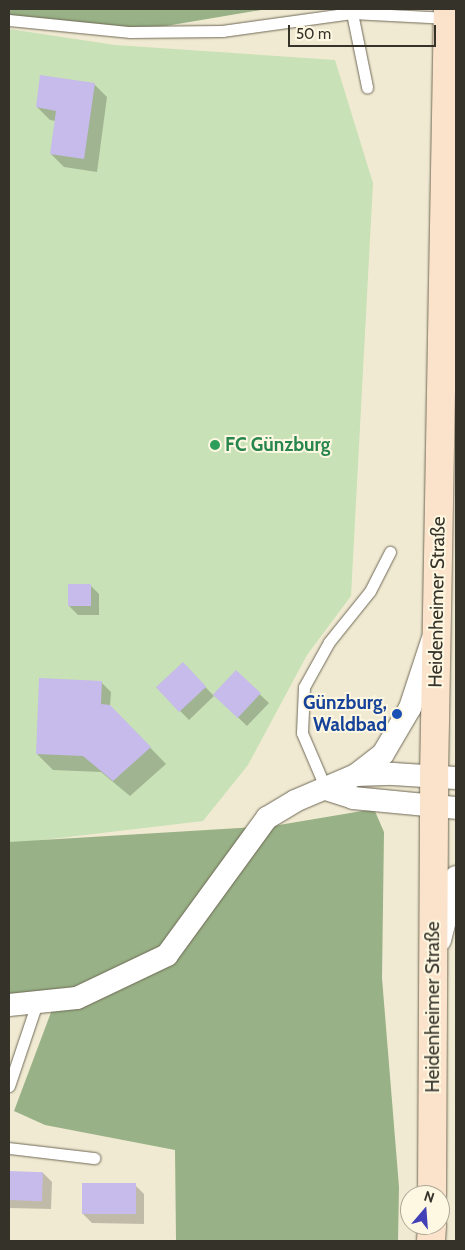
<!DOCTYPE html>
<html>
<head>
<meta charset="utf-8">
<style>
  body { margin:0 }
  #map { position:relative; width:465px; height:1250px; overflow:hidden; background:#f1ead3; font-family:Cabin,sans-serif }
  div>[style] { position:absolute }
  .green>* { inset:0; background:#c8e1b6 }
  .forest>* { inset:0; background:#98b186 }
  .shadow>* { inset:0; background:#0003 }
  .building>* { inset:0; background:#c6bbea; transform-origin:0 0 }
  .roads { filter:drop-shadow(0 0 1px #6f6956) drop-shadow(0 0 1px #6f6956) }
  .service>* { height:11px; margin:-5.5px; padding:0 5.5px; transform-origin:5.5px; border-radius:5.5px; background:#fff }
  .minor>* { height:22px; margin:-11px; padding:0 11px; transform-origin:11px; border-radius:11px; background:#fff }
  .secondary>* { height:28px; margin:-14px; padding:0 14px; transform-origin:14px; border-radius:14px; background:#fbe2ca }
  .dots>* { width:14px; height:14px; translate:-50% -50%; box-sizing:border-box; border:2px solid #fef7e1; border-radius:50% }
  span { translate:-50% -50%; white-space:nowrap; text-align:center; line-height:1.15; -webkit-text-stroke:4px #fef7e1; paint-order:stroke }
  .leisure-label { font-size:19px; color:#27864d; font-weight:700 }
  .left { translate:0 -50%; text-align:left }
  .street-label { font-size:19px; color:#343229 }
  .transit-label { font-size:19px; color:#164399; font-weight:700 }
  .right { translate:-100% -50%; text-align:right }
  .frame { position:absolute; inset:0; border:10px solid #343229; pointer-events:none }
  .north { position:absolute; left:400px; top:1185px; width:50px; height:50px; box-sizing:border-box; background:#fef7e1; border:1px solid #ada897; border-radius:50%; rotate:18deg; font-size:14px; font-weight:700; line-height:20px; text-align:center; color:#343229 }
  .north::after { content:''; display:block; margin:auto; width:18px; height:22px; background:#4240b6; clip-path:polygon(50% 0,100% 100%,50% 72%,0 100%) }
  .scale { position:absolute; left:288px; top:25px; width:148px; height:22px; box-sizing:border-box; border:2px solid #343229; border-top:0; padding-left:6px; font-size:15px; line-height:18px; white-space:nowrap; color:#343229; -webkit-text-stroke:4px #fef7e1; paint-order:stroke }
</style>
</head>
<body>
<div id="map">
  <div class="green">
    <div style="clip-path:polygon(9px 29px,115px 45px,335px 60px,373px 183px,351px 596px,307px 655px,248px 765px,203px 821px,9px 844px)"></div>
  </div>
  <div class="forest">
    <div style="clip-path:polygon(9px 9px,267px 9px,142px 30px,9px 17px)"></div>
    <div style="clip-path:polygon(374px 809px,384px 832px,382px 978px,399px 1187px,398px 1241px,176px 1241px,175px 1150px,45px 1125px,14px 1111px,53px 1007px,9px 997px,9px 842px,273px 826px)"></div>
  </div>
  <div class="shadow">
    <div style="clip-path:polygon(94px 84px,107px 97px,97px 172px,64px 167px,51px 154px,56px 121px,50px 120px,37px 107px)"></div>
    <div style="clip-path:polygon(90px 585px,99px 594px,99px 615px,78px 615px,69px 606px)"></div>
    <div style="clip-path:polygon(183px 664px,214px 696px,236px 672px,269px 703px,247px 726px,215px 695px,189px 720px,157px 687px)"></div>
    <div style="clip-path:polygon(102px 683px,111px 692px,110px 706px,166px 764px,130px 796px,101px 772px,53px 770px,37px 754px)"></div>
    <div style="clip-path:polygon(9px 1172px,43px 1173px,52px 1182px,51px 1209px,9px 1208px)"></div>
    <div style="clip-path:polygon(135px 1185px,144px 1194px,144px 1224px,92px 1223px,83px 1214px)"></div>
  </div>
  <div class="building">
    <div style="clip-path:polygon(40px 75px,95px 83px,84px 159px,50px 154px,56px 111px,36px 107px)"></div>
    <div style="left:68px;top:584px;width:23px;height:22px"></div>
    <div style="left:183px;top:662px;width:34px;height:37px;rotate:47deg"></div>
    <div style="left:236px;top:670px;width:34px;height:34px;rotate:43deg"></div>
    <div style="clip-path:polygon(39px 678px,102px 681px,101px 704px,110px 705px,151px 747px,113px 781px,83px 756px,36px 754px)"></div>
    <div style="left:9px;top:1171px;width:34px;height:29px;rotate:2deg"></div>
    <div style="left:82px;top:1183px;width:54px;height:31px"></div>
  </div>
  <div class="roads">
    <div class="service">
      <div style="left:352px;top:13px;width:76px;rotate:78.5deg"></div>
      <div style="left:9px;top:20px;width:122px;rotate:5.7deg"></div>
      <div style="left:130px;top:32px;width:92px;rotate:-0.6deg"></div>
      <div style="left:222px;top:31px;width:131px;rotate:-7.9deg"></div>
      <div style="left:352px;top:13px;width:96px;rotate:3deg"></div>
      <div style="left:326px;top:789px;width:61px;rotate:-113.2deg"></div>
      <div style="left:302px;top:733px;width:46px;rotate:-87.5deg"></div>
      <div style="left:304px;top:687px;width:51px;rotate:-60.9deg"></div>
      <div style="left:329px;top:642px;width:65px;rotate:-51.2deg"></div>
      <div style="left:370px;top:591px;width:44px;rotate:-62.9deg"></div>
      <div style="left:9px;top:1086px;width:88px;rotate:-71.4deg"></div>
      <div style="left:9px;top:1148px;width:86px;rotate:6.7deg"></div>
    </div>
    <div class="minor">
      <div style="left:356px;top:775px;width:34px;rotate:-38deg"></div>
      <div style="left:383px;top:754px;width:53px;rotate:-59.6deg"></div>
      <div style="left:410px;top:708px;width:71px;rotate:-71.8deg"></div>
      <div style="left:326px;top:789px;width:28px;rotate:18deg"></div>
      <div style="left:353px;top:798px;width:103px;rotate:5.5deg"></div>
      <div style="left:440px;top:940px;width:65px;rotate:-75.7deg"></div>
      <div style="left:9px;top:1005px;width:68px;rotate:-5.9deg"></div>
      <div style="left:77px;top:998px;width:100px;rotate:-25.5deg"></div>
      <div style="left:167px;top:955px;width:170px;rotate:-53.9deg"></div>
      <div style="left:267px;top:818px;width:33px;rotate:-31deg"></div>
      <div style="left:295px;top:801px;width:66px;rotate:-23.1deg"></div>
      <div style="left:356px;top:775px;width:37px;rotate:-2deg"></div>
      <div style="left:393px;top:774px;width:63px;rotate:3.6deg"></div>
    </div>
    <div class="secondary">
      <div style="left:432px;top:1195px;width:418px;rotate:-89.7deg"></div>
      <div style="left:434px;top:777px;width:768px;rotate:-88.96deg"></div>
      <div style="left:431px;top:1241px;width:16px;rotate:-86deg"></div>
    </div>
  </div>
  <div class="dots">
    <div style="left:215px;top:445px;background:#2e9e5b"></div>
    <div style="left:397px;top:714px;background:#1a4fb4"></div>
  </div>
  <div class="leisure-label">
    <span class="left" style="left:225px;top:445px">FC Günzburg</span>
  </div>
  <div class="street-label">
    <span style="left:437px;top:602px;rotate:-89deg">Heidenheimer Straße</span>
    <span style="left:433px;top:1007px;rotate:-90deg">Heidenheimer Straße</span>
  </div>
  <div class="transit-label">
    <span class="right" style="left:387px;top:714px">Günzburg,<br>Waldbad</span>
  </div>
  <div class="frame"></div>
  <div class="north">N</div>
  <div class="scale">50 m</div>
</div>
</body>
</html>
